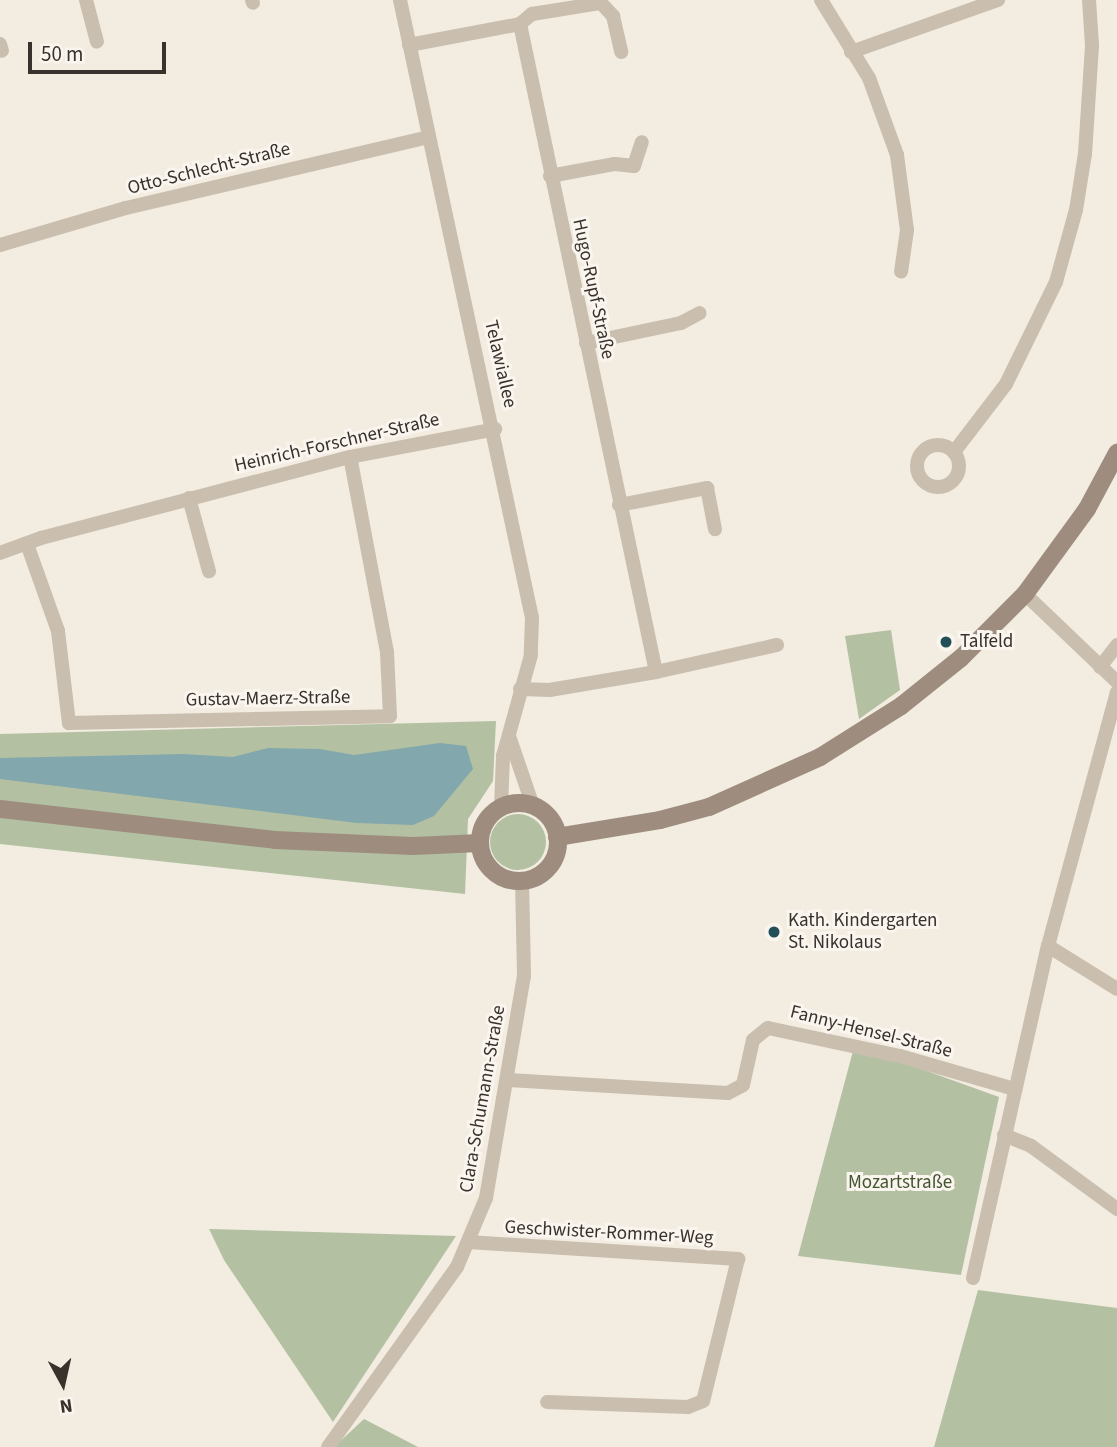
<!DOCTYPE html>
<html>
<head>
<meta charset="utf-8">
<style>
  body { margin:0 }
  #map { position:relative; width:1117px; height:1447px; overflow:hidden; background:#f2ece1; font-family:"Source Sans 3",sans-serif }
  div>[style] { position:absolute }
  .green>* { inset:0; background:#b3c1a2 }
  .round { border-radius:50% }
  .water>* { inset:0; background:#82a7ad }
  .minor>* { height:14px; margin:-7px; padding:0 7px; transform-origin:7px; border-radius:7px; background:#cabeae }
  .minor>.ring { margin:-7px; padding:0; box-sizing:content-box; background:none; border:14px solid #cabeae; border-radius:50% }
  .secondary>* { height:18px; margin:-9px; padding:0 9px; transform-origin:9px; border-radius:9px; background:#9e8d7f }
  .secondary>.ring { margin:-9px; padding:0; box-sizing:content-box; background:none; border:18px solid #9e8d7f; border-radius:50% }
  .dots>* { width:19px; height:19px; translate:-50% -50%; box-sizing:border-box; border:4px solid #faf5ee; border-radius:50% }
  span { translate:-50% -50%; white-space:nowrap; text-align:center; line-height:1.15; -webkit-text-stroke:6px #faf5ee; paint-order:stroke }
  .street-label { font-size:19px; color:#39312c }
  .poi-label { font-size:19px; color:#39312c }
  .left { translate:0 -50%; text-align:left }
  .park-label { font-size:19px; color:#445631 }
  .north { position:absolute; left:28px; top:1349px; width:70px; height:70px; -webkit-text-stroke:5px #faf5ee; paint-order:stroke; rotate:172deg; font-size:19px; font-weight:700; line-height:28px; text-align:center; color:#39312c }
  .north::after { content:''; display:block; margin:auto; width:24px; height:32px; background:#39312c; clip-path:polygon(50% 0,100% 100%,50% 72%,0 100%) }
  .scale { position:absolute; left:28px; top:42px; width:138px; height:32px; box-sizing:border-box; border:4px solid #39312c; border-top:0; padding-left:9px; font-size:21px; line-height:24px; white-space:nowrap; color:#39312c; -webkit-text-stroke:5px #faf5ee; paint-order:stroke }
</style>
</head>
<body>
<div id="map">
  <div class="green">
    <div style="clip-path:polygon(891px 630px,900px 690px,859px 719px,845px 636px)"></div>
    <div style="clip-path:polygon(496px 721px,493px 781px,468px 819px,465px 894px,0 844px,0 734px)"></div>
    <div class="round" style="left:490px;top:814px;width:56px;height:56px"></div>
    <div style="clip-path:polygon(853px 1051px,902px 1062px,999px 1097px,961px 1275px,798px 1256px)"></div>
    <div style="clip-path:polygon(209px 1229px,456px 1236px,333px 1422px,224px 1260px)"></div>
    <div style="clip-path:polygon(978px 1290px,1117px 1308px,1117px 1447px,934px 1447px)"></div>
    <div style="clip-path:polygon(364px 1419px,418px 1447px,334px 1447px)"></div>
  </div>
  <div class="water">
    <div style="clip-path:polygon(440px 743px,466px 746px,473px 769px,434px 816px,413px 825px,357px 823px,0 779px,0 758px,183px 754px,233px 757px,268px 748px,320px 749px,354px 755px)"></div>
  </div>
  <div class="minor">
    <div style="left:86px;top:0;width:43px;rotate:75.3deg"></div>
    <div style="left:252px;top:0;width:3px;rotate:72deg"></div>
    <div style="left:400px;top:0;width:632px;rotate:77.94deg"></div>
    <div style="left:532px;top:618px;width:37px;rotate:92deg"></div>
    <div style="left:531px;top:655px;width:105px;rotate:105.5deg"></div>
    <div style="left:503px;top:756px;width:51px;rotate:92.2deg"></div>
    <div style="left:821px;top:0;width:92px;rotate:58.4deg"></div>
    <div style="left:869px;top:78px;width:82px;rotate:70deg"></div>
    <div style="left:897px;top:155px;width:76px;rotate:82.4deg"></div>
    <div style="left:907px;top:230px;width:42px;rotate:98.1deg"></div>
    <div style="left:520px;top:24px;width:16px;rotate:-40deg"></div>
    <div style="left:532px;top:14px;width:70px;rotate:-9.1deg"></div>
    <div style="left:601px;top:3px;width:18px;rotate:47deg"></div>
    <div style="left:613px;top:16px;width:37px;rotate:77deg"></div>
    <div style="left:0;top:44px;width:7px;rotate:74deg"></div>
    <div style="left:409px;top:45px;width:113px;rotate:-10.7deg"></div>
    <div style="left:520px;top:24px;width:662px;rotate:78.15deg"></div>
    <div style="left:656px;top:672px;width:108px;rotate:170.4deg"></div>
    <div style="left:550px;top:690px;width:30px;rotate:-178deg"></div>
    <div style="left:851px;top:52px;width:156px;rotate:-19.5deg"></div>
    <div style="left:550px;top:176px;width:66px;rotate:-10.5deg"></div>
    <div style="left:615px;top:164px;width:19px;rotate:6deg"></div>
    <div style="left:634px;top:166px;width:25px;rotate:-72deg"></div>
    <div style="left:0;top:245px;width:131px;rotate:-16.4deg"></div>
    <div style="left:126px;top:208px;width:310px;rotate:-13.2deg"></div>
    <div style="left:586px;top:343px;width:97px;rotate:-11.9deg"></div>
    <div style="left:681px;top:323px;width:21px;rotate:-28deg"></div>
    <div class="ring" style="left:917px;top:445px;width:28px;height:28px"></div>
    <div style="left:954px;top:452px;width:86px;rotate:-52.6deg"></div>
    <div style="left:1006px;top:384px;width:114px;rotate:-63.9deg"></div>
    <div style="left:1056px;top:282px;width:75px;rotate:-74.5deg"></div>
    <div style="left:1076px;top:210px;width:57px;rotate:-80.9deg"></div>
    <div style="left:1085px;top:154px;width:109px;rotate:-86.3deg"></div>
    <div style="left:1092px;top:45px;width:45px;rotate:-93.8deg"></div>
    <div style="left:189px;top:498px;width:76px;rotate:74.7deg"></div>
    <div style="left:619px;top:505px;width:90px;rotate:-10.9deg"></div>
    <div style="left:707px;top:488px;width:42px;rotate:79deg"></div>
    <div style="left:27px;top:544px;width:92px;rotate:70.4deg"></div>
    <div style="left:58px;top:631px;width:93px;rotate:83.2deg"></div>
    <div style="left:69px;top:723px;width:321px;rotate:-1.2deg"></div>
    <div style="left:390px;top:716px;width:64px;rotate:-92.7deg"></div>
    <div style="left:387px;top:652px;width:198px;rotate:-100.7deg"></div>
    <div style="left:0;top:553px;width:44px;rotate:-20.1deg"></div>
    <div style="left:41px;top:538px;width:319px;rotate:-14.7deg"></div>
    <div style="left:350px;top:457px;width:148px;rotate:-10.9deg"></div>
    <div style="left:1025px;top:594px;width:127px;rotate:43.7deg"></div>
    <div style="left:1100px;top:667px;width:28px;rotate:-52deg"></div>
    <div style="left:656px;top:672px;width:124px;rotate:-12.6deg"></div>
    <div style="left:509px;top:736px;width:74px;rotate:71.1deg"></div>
    <div style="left:1048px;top:946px;width:81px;rotate:31.9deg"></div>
    <div style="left:508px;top:1080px;width:220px;rotate:3.4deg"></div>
    <div style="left:728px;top:1093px;width:17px;rotate:-28deg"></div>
    <div style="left:743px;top:1085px;width:46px;rotate:-77.5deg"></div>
    <div style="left:753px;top:1040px;width:19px;rotate:-39deg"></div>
    <div style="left:768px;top:1028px;width:135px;rotate:12deg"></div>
    <div style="left:900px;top:1056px;width:119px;rotate:16.1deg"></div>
    <div style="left:1004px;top:1135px;width:29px;rotate:22deg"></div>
    <div style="left:1031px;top:1146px;width:107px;rotate:36.2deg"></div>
    <div style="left:468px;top:1242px;width:271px;rotate:3.6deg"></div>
    <div style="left:738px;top:1259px;width:146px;rotate:103.8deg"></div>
    <div style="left:703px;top:1401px;width:16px;rotate:158deg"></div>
    <div style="left:688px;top:1407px;width:141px;rotate:-178deg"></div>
    <div style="left:973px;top:1278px;width:340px;rotate:-77.3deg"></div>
    <div style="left:1048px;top:946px;width:263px;rotate:-74.8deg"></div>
    <div style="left:328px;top:1447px;width:221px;rotate:-54.4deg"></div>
    <div style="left:457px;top:1267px;width:75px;rotate:-67.2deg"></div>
    <div style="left:486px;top:1198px;width:226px;rotate:-80.3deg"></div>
    <div style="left:524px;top:975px;width:94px;rotate:-91.2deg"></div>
  </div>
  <div class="secondary">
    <div class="ring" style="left:480px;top:803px;width:60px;height:60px"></div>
    <div style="left:0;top:809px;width:277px;rotate:6.4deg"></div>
    <div style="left:275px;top:840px;width:138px;rotate:2.5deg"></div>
    <div style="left:413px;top:846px;width:67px;rotate:-2.6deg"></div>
    <div style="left:557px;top:837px;width:104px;rotate:-9.4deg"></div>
    <div style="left:660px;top:820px;width:51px;rotate:-14.9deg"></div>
    <div style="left:709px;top:807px;width:122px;rotate:-24.2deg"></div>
    <div style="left:820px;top:757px;width:96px;rotate:-32.2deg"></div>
    <div style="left:901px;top:706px;width:77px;rotate:-38.7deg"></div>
    <div style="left:961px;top:658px;width:91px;rotate:-45deg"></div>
    <div style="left:1025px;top:594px;width:105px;rotate:-53.9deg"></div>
    <div style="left:1087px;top:509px;width:64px;rotate:-61.8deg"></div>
  </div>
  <div class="dots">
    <div style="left:946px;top:642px;background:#234f58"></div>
    <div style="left:774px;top:932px;background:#234f58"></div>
  </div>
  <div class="street-label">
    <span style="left:209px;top:169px;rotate:-14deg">Otto-Schlecht-Straße</span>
    <span style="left:593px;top:289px;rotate:78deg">Hugo-Rupf-Straße</span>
    <span style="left:500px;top:364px;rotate:77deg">Telawiallee</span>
    <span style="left:337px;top:443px;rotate:-13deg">Heinrich-Forschner-Straße</span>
    <span style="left:268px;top:699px;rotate:-1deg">Gustav-Maerz-Straße</span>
    <span style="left:871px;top:1032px;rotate:14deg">Fanny-Hensel-Straße</span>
    <span style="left:483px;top:1099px;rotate:-80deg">Clara-Schumann-Straße</span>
    <span style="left:609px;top:1233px;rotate:3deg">Geschwister-Rommer-Weg</span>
  </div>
  <div class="poi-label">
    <span class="left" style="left:960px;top:642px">Talfeld</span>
    <span class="left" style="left:788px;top:932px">Kath. Kindergarten<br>St. Nikolaus</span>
  </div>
  <div class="park-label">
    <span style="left:900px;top:1183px">Mozartstraße</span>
  </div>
  <div class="north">N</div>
  <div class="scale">50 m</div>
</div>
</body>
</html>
